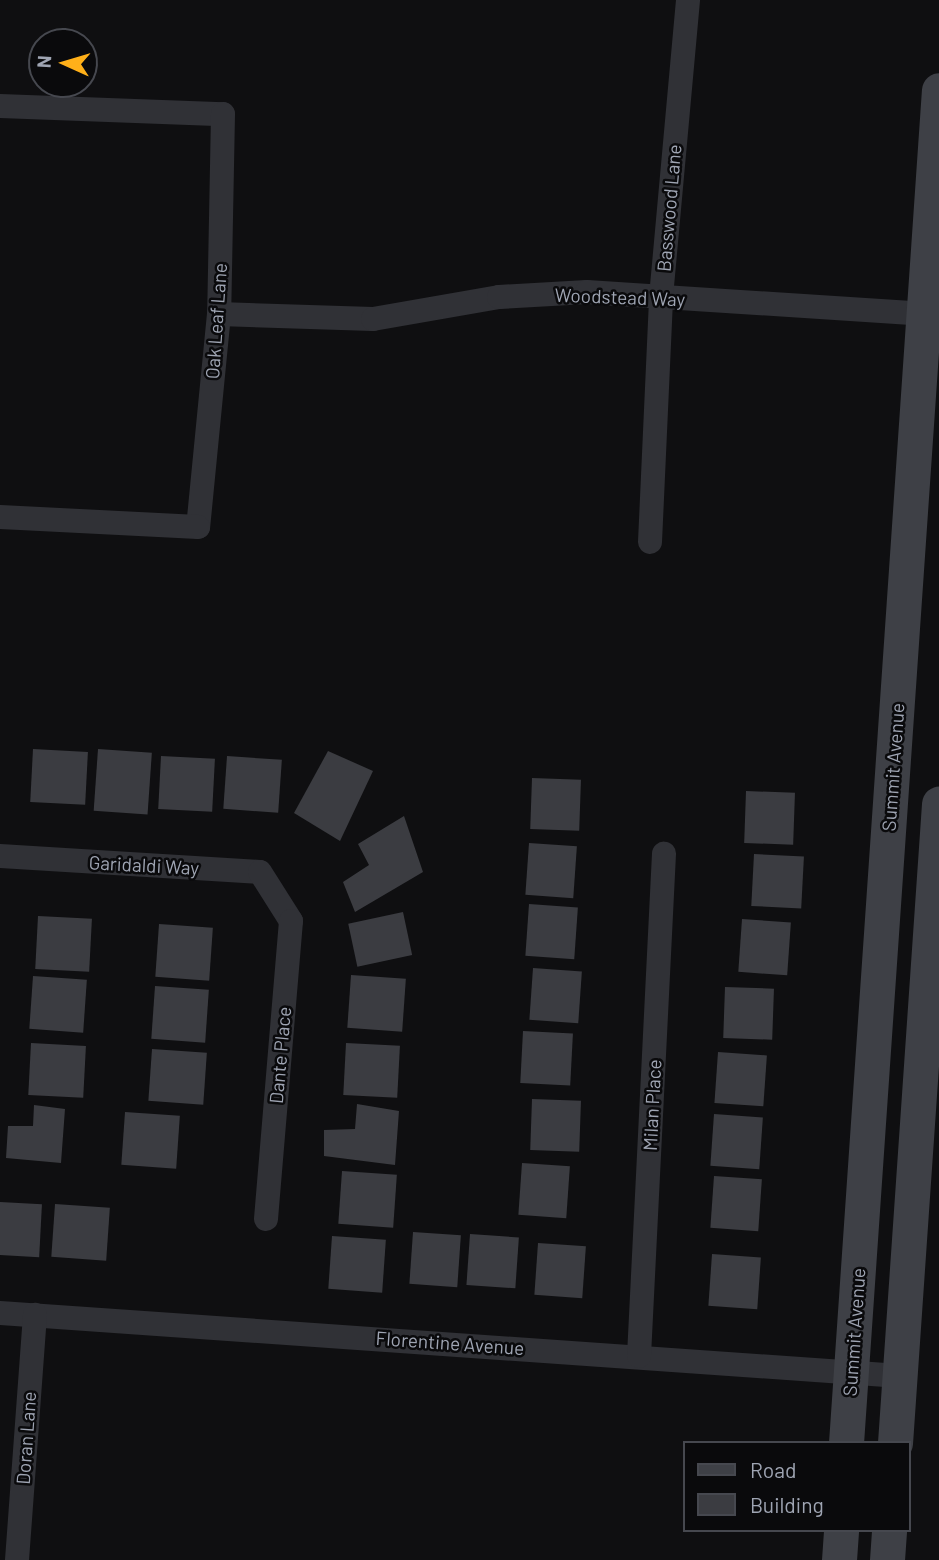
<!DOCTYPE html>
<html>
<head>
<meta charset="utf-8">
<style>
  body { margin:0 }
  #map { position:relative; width:939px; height:1560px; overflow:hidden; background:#0f0f11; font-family:Barlow,sans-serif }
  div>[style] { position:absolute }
  .building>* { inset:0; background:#3b3c41; transform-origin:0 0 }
  .minor>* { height:24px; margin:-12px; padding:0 12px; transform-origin:12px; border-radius:12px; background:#303136 }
  .secondary>* { height:35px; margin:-17.5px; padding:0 17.5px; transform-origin:17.5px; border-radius:17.5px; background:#3e4046 }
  span { translate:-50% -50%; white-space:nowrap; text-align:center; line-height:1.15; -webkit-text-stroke:5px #0a0a0c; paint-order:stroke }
  .street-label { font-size:19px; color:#9fa5b3 }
  .legend { position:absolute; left:683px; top:1441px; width:228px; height:91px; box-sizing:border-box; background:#0a0a0c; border:2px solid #46484f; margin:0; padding:9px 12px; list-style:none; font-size:21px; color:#9fa5b3 }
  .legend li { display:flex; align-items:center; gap:14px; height:35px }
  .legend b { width:35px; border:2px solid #46484f }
  .north { position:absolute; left:28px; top:28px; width:70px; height:70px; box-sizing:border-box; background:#0a0a0c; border:2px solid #46484f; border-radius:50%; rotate:274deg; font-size:19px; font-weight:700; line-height:28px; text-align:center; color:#9fa5b3 }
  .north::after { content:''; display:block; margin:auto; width:24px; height:32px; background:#ffb019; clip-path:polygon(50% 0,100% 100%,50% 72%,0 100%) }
</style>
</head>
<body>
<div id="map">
  <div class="building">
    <div style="left:33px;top:749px;width:55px;height:53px;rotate:3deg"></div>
    <div style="left:98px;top:749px;width:54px;height:62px;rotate:4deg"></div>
    <div style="clip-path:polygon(328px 751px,373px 771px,340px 841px,294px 813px)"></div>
    <div style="left:161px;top:756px;width:54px;height:53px;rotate:3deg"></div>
    <div style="left:227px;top:756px;width:55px;height:53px;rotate:4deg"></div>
    <div style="left:532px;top:778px;width:49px;height:51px;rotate:2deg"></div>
    <div style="left:746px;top:791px;width:49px;height:52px;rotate:2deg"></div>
    <div style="clip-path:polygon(404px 816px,423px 872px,355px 912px,343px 882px,369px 865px,358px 844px)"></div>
    <div style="left:529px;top:843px;width:48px;height:52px;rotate:4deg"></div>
    <div style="left:754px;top:854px;width:50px;height:52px;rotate:3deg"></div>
    <div style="left:529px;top:904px;width:49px;height:52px;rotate:4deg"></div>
    <div style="left:403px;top:912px;width:44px;height:56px;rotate:78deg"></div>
    <div style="left:38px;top:916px;width:54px;height:53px;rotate:3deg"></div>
    <div style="left:742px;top:919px;width:49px;height:53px;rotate:4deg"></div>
    <div style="left:159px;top:924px;width:54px;height:53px;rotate:4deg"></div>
    <div style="left:533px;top:968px;width:49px;height:52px;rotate:4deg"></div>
    <div style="left:351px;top:975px;width:55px;height:53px;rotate:4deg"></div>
    <div style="left:33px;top:976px;width:54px;height:53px;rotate:4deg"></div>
    <div style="left:155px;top:986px;width:54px;height:53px;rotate:4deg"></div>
    <div style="left:725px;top:987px;width:49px;height:51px;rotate:2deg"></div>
    <div style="left:523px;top:1031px;width:50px;height:52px;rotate:3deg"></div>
    <div style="left:31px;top:1043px;width:55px;height:52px;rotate:3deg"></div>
    <div style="left:346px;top:1043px;width:54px;height:52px;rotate:3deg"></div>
    <div style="left:152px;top:1049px;width:55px;height:52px;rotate:4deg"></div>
    <div style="left:718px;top:1052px;width:49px;height:51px;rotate:4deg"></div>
    <div style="left:532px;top:1099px;width:49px;height:51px;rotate:2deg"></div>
    <div style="clip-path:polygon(357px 1104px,399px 1111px,395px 1165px,324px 1156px,324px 1130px,355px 1129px)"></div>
    <div style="clip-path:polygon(34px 1105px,65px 1109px,61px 1163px,6px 1158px,8px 1126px,33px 1126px)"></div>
    <div style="left:125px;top:1112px;width:55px;height:53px;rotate:4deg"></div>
    <div style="left:714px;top:1114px;width:49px;height:52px;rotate:4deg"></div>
    <div style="left:522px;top:1163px;width:48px;height:52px;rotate:4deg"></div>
    <div style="left:342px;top:1171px;width:55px;height:53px;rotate:4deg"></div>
    <div style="left:714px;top:1176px;width:48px;height:52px;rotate:4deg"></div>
    <div style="left:0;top:1202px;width:42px;height:53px;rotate:3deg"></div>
    <div style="left:55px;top:1204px;width:55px;height:53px;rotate:4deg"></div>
    <div style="left:413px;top:1232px;width:48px;height:52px;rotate:4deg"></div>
    <div style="left:470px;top:1234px;width:49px;height:51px;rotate:4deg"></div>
    <div style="left:332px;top:1236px;width:54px;height:53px;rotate:4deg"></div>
    <div style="left:538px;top:1243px;width:48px;height:52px;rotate:4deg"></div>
    <div style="left:712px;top:1254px;width:49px;height:52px;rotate:4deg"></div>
  </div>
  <div class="minor">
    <div style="left:0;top:106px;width:223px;rotate:2.1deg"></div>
    <div style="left:223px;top:114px;width:200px;rotate:91.1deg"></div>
    <div style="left:219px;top:314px;width:214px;rotate:95.6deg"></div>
    <div style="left:198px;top:527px;width:198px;rotate:-177.1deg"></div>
    <div style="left:219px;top:314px;width:154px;rotate:1.9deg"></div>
    <div style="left:373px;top:319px;width:128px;rotate:-9.9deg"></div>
    <div style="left:499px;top:297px;width:88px;rotate:-3.3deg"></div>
    <div style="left:587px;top:292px;width:352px;rotate:3.7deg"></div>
    <div style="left:650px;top:542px;width:245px;rotate:-87.4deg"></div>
    <div style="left:661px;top:297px;width:298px;rotate:-84.8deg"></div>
    <div style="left:0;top:856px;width:260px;rotate:3.5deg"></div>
    <div style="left:260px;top:872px;width:58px;rotate:57.7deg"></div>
    <div style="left:291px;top:921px;width:299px;rotate:94.8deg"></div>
    <div style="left:0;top:1313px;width:902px;rotate:4deg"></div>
    <div style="left:639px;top:1356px;width:503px;rotate:-87.15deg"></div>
    <div style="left:17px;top:1560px;width:246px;rotate:-85.8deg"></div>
  </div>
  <div class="secondary">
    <div style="left:846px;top:1443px;width:1356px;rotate:-86.07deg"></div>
    <div style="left:895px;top:1443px;width:641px;rotate:-86.06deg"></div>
    <div style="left:839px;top:1560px;width:30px;rotate:-86deg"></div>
    <div style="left:887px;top:1560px;width:30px;rotate:-86deg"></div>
  </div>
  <div class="street-label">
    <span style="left:669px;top:208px;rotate:-85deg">Basswood Lane</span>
    <span style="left:620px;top:297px;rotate:2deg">Woodstead Way</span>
    <span style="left:216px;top:321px;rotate:-86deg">Oak Leaf Lane</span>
    <span style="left:893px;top:767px;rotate:-86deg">Summit Avenue</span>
    <span style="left:144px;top:865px;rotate:3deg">Garidaldi Way</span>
    <span style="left:280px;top:1055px;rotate:-85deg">Dante Place</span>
    <span style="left:652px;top:1105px;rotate:-87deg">Milan Place</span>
    <span style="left:854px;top:1332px;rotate:-86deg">Summit Avenue</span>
    <span style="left:450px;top:1343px;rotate:4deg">Florentine Avenue</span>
    <span style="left:26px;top:1438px;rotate:-86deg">Doran Lane</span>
  </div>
  <ul class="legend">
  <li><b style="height:9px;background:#3e4046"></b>Road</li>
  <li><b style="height:19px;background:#3b3c41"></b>Building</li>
  </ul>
  <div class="north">N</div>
</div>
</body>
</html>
